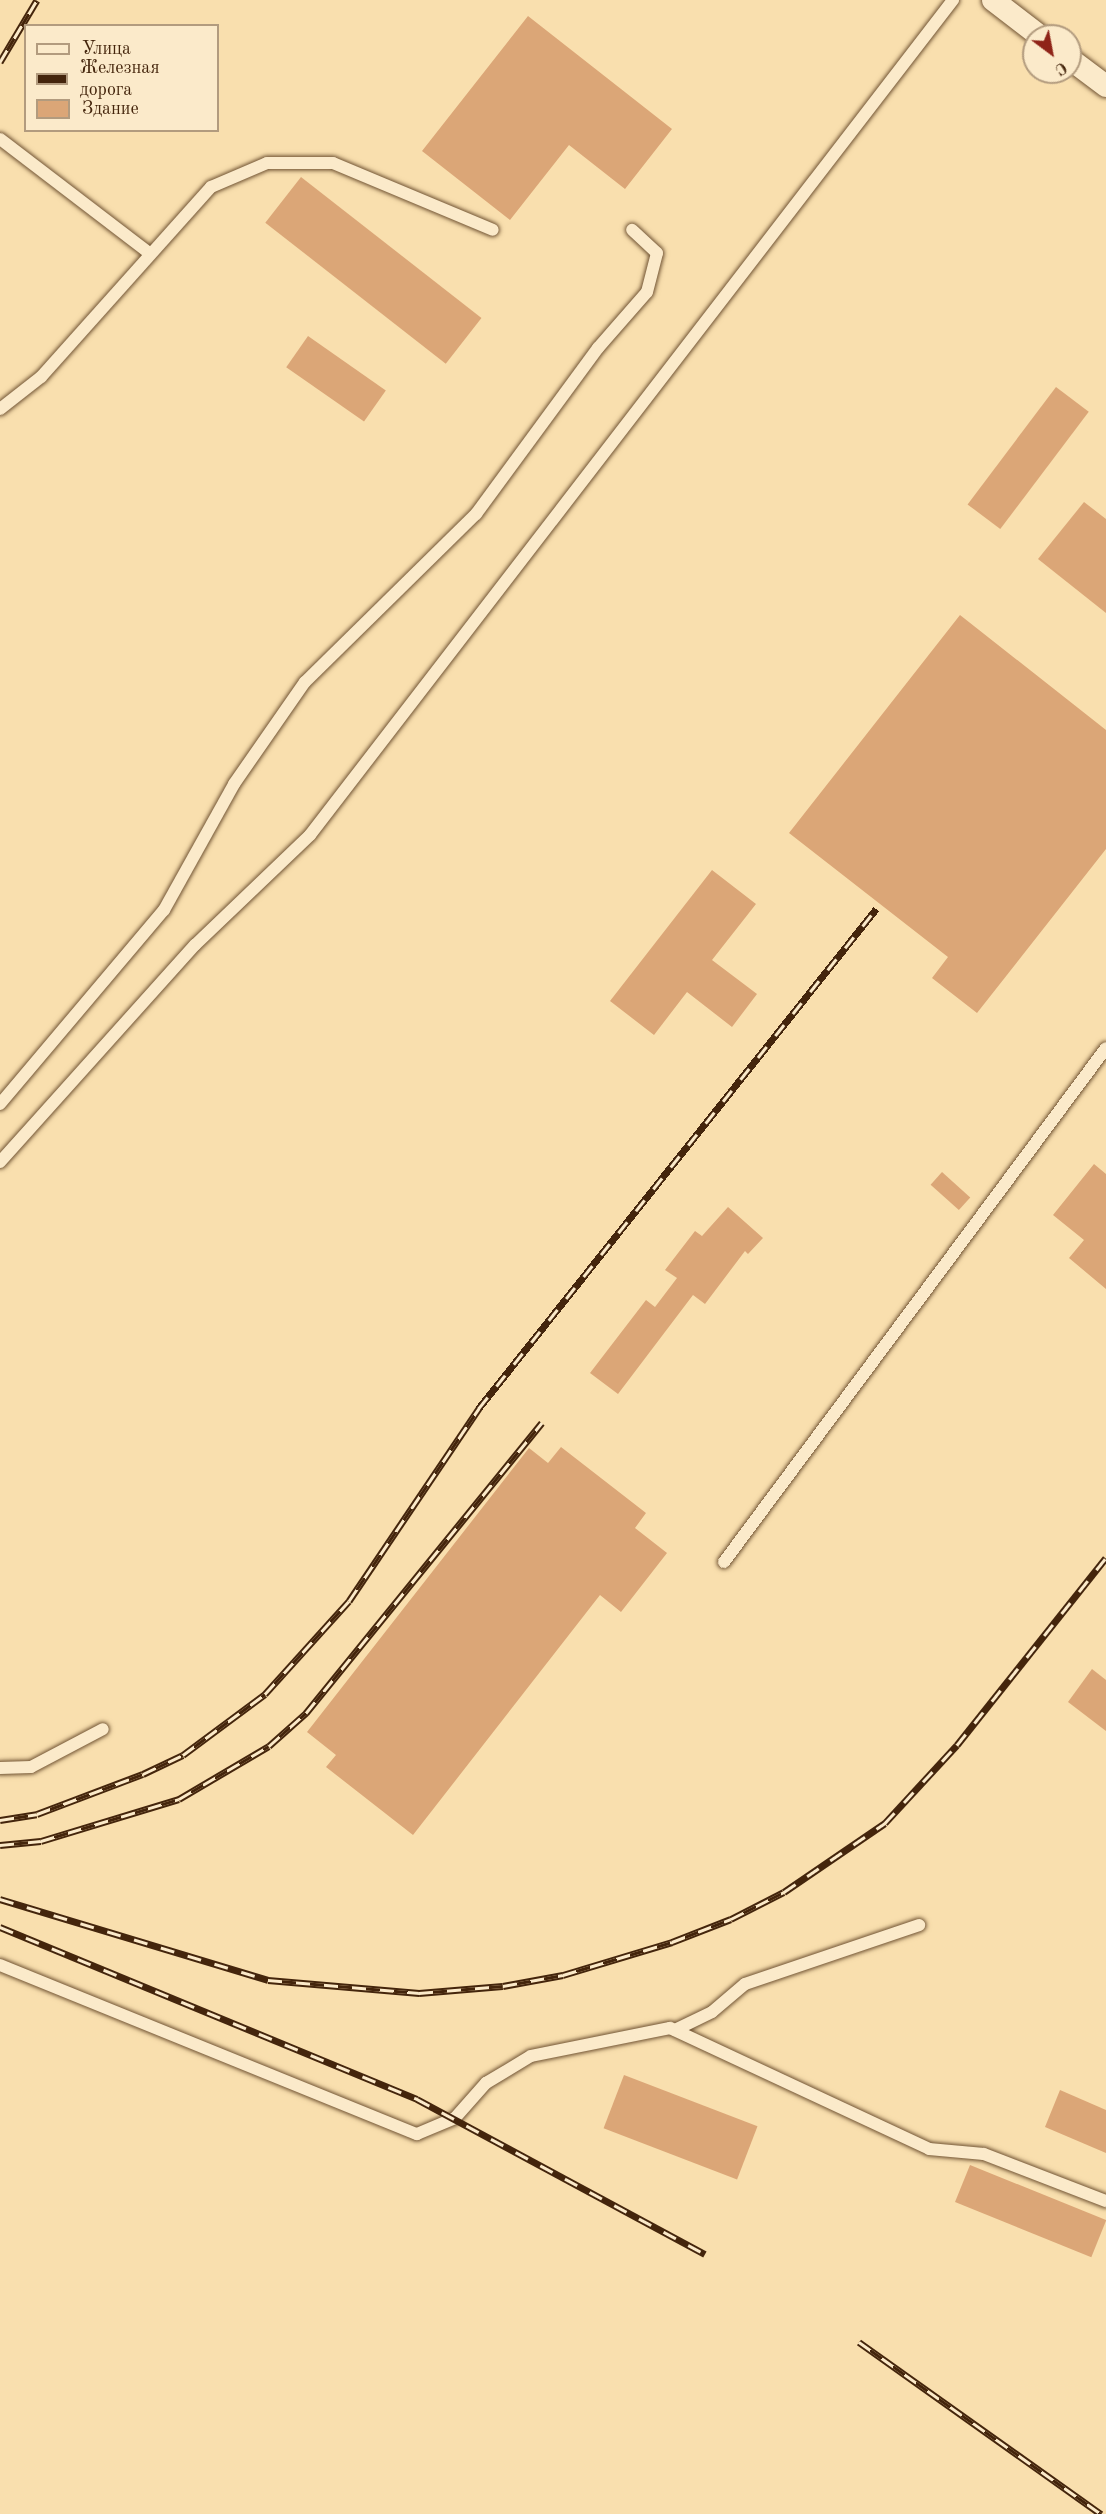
<!DOCTYPE html>
<html>
<head>
<meta charset="utf-8">
<style>
  body { margin:0 }
  #map { position:relative; width:1106px; height:2514px; overflow:hidden; background:#f9dfae; font-family:"Old Standard TT",serif }
  div>[style] { position:absolute }
  .building>* { inset:0; background:#dba677; transform-origin:0 0 }
  .roads { filter:drop-shadow(0 0 2px #715434) drop-shadow(0 0 2px #715434) }
  .service>* { height:12px; margin:-6px; padding:0 6px; transform-origin:6px; border-radius:6px; background:#fbeaca }
  .minor>* { height:22px; margin:-11px; padding:0 11px; transform-origin:11px; border-radius:11px; background:#fbeaca }
  .rail>* { height:7px; margin-top:-3.5px; transform-origin:0; background:repeating-linear-gradient(90deg,#fbeaca 0 14px,#44250c 0 28px); box-sizing:border-box; border-block:2px solid #44250c }
  span { translate:-50% -50%; white-space:nowrap; text-align:center; line-height:1.15; -webkit-text-stroke:4.5px #fbeaca; paint-order:stroke }
  .legend { position:absolute; left:24px; top:24px; width:195px; height:108px; box-sizing:border-box; background:#fbeaca; border:2px solid #b29b7e; margin:0; padding:8px 10px; list-style:none; font-size:18px; color:#44250c }
  .legend li { display:flex; align-items:center; gap:12px; height:30px }
  .legend b { width:30px; border:2px solid #b29b7e }
  .north { position:absolute; left:1022px; top:24px; width:60px; height:60px; box-sizing:border-box; background:#fbeaca; border:2px solid #b29b7e; border-radius:50%; rotate:148deg; font-size:16px; font-weight:700; line-height:24px; text-align:center; color:#44250c }
  .north::after { content:''; display:block; margin:auto; width:21px; height:27px; background:#8f2418; clip-path:polygon(50% 0,100% 100%,50% 72%,0 100%) }
</style>
</head>
<body>
<div id="map">
  <div class="building">
    <div style="clip-path:polygon(528px 16px,672px 129px,625px 189px,569px 145px,510px 220px,422px 151px)"></div>
    <div style="left:301px;top:177px;width:229px;height:58px;rotate:38deg"></div>
    <div style="left:308px;top:336px;width:95px;height:38px;rotate:35deg"></div>
    <div style="left:1056px;top:387px;width:41px;height:147px;rotate:37deg"></div>
    <div style="clip-path:polygon(1084px 502px,1106px 519px,1106px 613px,1038px 559px)"></div>
    <div style="clip-path:polygon(960px 615px,1106px 730px,1106px 849px,977px 1013px,932px 978px,948px 957px,789px 833px)"></div>
    <div style="clip-path:polygon(712px 870px,756px 904px,712px 960px,757px 994px,732px 1027px,687px 992px,654px 1035px,610px 1001px)"></div>
    <div style="clip-path:polygon(1094px 1164px,1106px 1174px,1106px 1289px,1069px 1258px,1084px 1240px,1053px 1215px)"></div>
    <div style="left:942px;top:1172px;width:38px;height:17px;rotate:42deg"></div>
    <div style="clip-path:polygon(728px 1207px,763px 1238px,748px 1254px,745px 1251px,705px 1304px,693px 1295px,618px 1394px,590px 1373px,646px 1300px,655px 1307px,677px 1278px,665px 1270px,695px 1231px,702px 1236px)"></div>
    <div style="clip-path:polygon(561px 1447px,646px 1513px,635px 1528px,667px 1553px,621px 1612px,600px 1595px,413px 1835px,326px 1767px,336px 1755px,307px 1732px,529px 1448px,548px 1463px)"></div>
    <div style="clip-path:polygon(1092px 1669px,1106px 1680px,1106px 1731px,1068px 1702px)"></div>
    <div style="left:624px;top:2075px;width:143px;height:57px;rotate:21deg"></div>
    <div style="clip-path:polygon(1060px 2090px,1106px 2110px,1106px 2153px,1045px 2127px)"></div>
    <div style="left:970px;top:2165px;width:147px;height:40px;rotate:22deg"></div>
  </div>
  <div class="roads">
    <div class="service">
      <div style="left:0;top:139px;width:188px;rotate:37.4deg"></div>
      <div style="left:0;top:409px;width:52px;rotate:-38deg"></div>
      <div style="left:41px;top:377px;width:255px;rotate:-48.2deg"></div>
      <div style="left:211px;top:187px;width:61px;rotate:-23.2deg"></div>
      <div style="left:267px;top:163px;width:66px"></div>
      <div style="left:333px;top:163px;width:173px;rotate:22.7deg"></div>
      <div style="left:0;top:1104px;width:254px;rotate:-49.8deg"></div>
      <div style="left:164px;top:910px;width:144px;rotate:-60.9deg"></div>
      <div style="left:234px;top:784px;width:124px;rotate:-55.2deg"></div>
      <div style="left:305px;top:682px;width:240px;rotate:-44.5deg"></div>
      <div style="left:476px;top:514px;width:206px;rotate:-53.7deg"></div>
      <div style="left:598px;top:348px;width:74px;rotate:-48.8deg"></div>
      <div style="left:647px;top:292px;width:40px;rotate:-75.6deg"></div>
      <div style="left:657px;top:253px;width:34px;rotate:-137deg"></div>
      <div style="left:0;top:1162px;width:292px;rotate:-48.1deg"></div>
      <div style="left:195px;top:945px;width:159px;rotate:-43.7deg"></div>
      <div style="left:310px;top:835px;width:1054px;rotate:-52.4deg"></div>
      <div style="left:724px;top:1562px;width:640px;rotate:-53.38deg"></div>
      <div style="left:0;top:1768px;width:31px;rotate:-2deg"></div>
      <div style="left:31px;top:1767px;width:81px;rotate:-27.8deg"></div>
      <div style="left:0;top:1965px;width:450px;rotate:22.1deg"></div>
      <div style="left:417px;top:2134px;width:41px;rotate:-22.8deg"></div>
      <div style="left:455px;top:2118px;width:47px;rotate:-48.5deg"></div>
      <div style="left:486px;top:2083px;width:52px;rotate:-31deg"></div>
      <div style="left:531px;top:2056px;width:142px;rotate:-11.4deg"></div>
      <div style="left:670px;top:2028px;width:286px;rotate:25deg"></div>
      <div style="left:929px;top:2149px;width:55px;rotate:5.2deg"></div>
      <div style="left:984px;top:2154px;width:131px;rotate:21.1deg"></div>
      <div style="left:675px;top:2030px;width:41px;rotate:-25.9deg"></div>
      <div style="left:712px;top:2012px;width:43px;rotate:-40.3deg"></div>
      <div style="left:745px;top:1984px;width:184px;rotate:-18.7deg"></div>
    </div>
    <div class="minor">
      <div style="left:993px;top:0;width:59px;rotate:37.5deg"></div>
      <div style="left:1070px;top:59px;width:45px;rotate:36.9deg"></div>
    </div>
  </div>
  <div class="rail">
    <div style="left:0;top:62px;width:72px;rotate:-59.2deg"></div>
    <div style="left:0;top:1820px;width:37px;rotate:-9deg"></div>
    <div style="left:37px;top:1814px;width:113px;rotate:-20.7deg"></div>
    <div style="left:143px;top:1774px;width:44px;rotate:-25.4deg"></div>
    <div style="left:183px;top:1755px;width:102px;rotate:-36.6deg"></div>
    <div style="left:265px;top:1694px;width:125px;rotate:-47.9deg"></div>
    <div style="left:349px;top:1601px;width:233px;rotate:-56deg"></div>
    <div style="left:479px;top:1408px;width:638px;rotate:-51.49deg"></div>
    <div style="left:0;top:1845px;width:41px;rotate:-5.6deg"></div>
    <div style="left:41px;top:1841px;width:144px;rotate:-16.9deg"></div>
    <div style="left:179px;top:1799px;width:104px;rotate:-30.5deg"></div>
    <div style="left:269px;top:1746px;width:50px;rotate:-41.7deg"></div>
    <div style="left:306px;top:1713px;width:374px;rotate:-50.9deg"></div>
    <div style="left:0;top:1899px;width:280px;rotate:16.8deg"></div>
    <div style="left:268px;top:1980px;width:152px;rotate:4.9deg"></div>
    <div style="left:419px;top:1993px;width:84px;rotate:-4.8deg"></div>
    <div style="left:503px;top:1986px;width:61px;rotate:-10.4deg"></div>
    <div style="left:563px;top:1975px;width:114px;rotate:-16.8deg"></div>
    <div style="left:672px;top:1942px;width:63px;rotate:-21.3deg"></div>
    <div style="left:731px;top:1919px;width:59px;rotate:-27deg"></div>
    <div style="left:784px;top:1892px;width:122px;rotate:-34.3deg"></div>
    <div style="left:885px;top:1823px;width:106px;rotate:-47.3deg"></div>
    <div style="left:957px;top:1745px;width:239px;rotate:-51.5deg"></div>
    <div style="left:0;top:1927px;width:451px;rotate:22.4deg"></div>
    <div style="left:417px;top:2099px;width:327px;rotate:28.3deg"></div>
    <div style="left:859px;top:2342px;width:297px;rotate:35.4deg"></div>
  </div>
  <ul class="legend">
  <li><b style="height:8px;background:#fbeaca"></b>Улица</li>
  <li><b style="height:8px;background:#44250c"></b>Железная дорога</li>
  <li><b style="height:16px;background:#dba677"></b>Здание</li>
  </ul>
  <div class="north">С</div>
</div>
</body>
</html>
